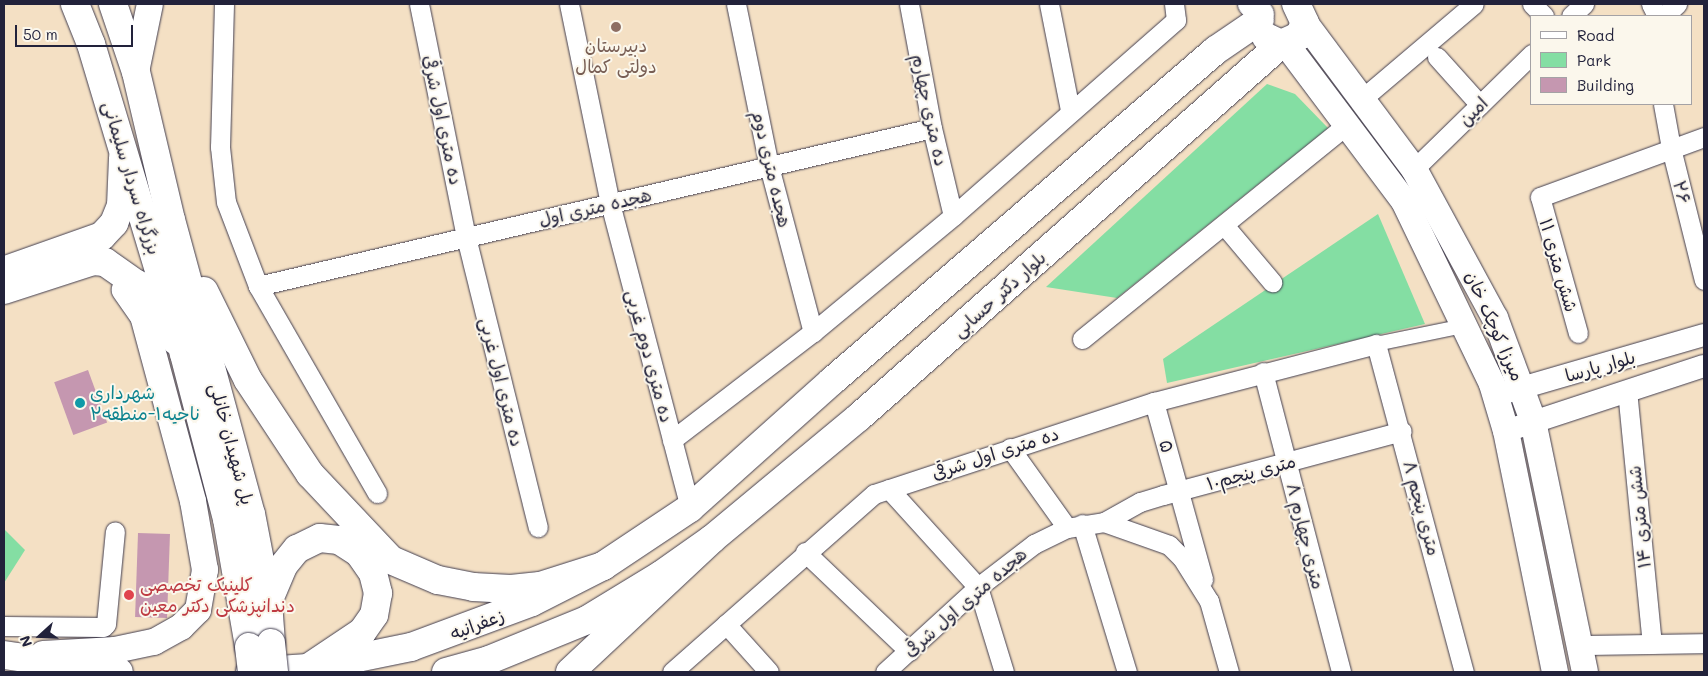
<!DOCTYPE html>
<html>
<head>
<meta charset="utf-8">
<style>
  body { margin:0 }
  #map { position:relative; width:1708px; height:676px; overflow:hidden; background:#f4e0c4; font-family:Mali,"Playpen Sans Arabic",sans-serif }
  div>[style] { position:absolute }
  .green>* { inset:0; background:#84dea3 }
  .building>* { inset:0; background:#c597b0; transform-origin:0 0 }
  .roads { filter:drop-shadow(0 0 1px #423e50) drop-shadow(0 0 1px #423e50) }
  .pedestrian>* { height:14px; margin:-7px; padding:0 7px; transform-origin:7px; border-radius:7px; background:#fff }
  .minor>* { height:19px; margin:-9.5px; padding:0 9.5px; transform-origin:9.5px; border-radius:9.5px; background:#fff }
  .tertiary>* { height:22px; margin:-11px; padding:0 11px; transform-origin:11px; border-radius:11px; background:#fff }
  .secondary>* { height:26px; margin:-13px; padding:0 13px; transform-origin:13px; border-radius:13px; background:#fff }
  .primary>* { height:28px; margin:-14px; padding:0 14px; transform-origin:14px; border-radius:14px; background:#fff }
  .trunk>* { height:28px; margin:-14px; padding:0 14px; transform-origin:14px; border-radius:14px; background:#fff }
  .bridges { filter:drop-shadow(0 0 1px #423e50) drop-shadow(0 0 1px #423e50) }
  .trunk-bridge>* { height:28px; margin:-14px; padding:0 14px; transform-origin:14px; border-radius:14px; background:#fff }
  .dots>* { width:14px; height:14px; translate:-50% -50%; box-sizing:border-box; border:2px solid #fbf7ec; border-radius:50% }
  span { translate:-50% -50%; white-space:nowrap; text-align:center; line-height:1.15; -webkit-text-stroke:4px #fbf7ec; paint-order:stroke }
  .education-label { font-size:18px; color:#785e54 }
  .street-label { font-size:18px; color:#22223b }
  .culture-label { font-size:18px; color:#0d838f }
  .left { translate:0 -50%; text-align:left }
  .health-label { font-size:18px; color:#be3a42 }
  .frame { position:absolute; inset:0; border:5px solid #22223b; pointer-events:none }
  .legend { position:absolute; left:1530px; top:15px; width:162px; height:90px; box-sizing:border-box; background:#fbf7ec; border:1px solid #a4a2a5; margin:0; padding:6px 9px; list-style:none; font-size:15px; color:#22223b }
  .legend li { display:flex; align-items:center; gap:10px; height:25px }
  .legend b { width:25px; border:1px solid #a4a2a5 }
  .north { position:absolute; left:15px; top:611px; width:50px; height:50px; -webkit-text-stroke:4px #fbf7ec; paint-order:stroke; rotate:250deg; font-size:14px; font-weight:700; line-height:20px; text-align:center; color:#22223b }
  .north::after { content:''; display:block; margin:auto; width:18px; height:22px; background:#22223b; clip-path:polygon(50% 0,100% 100%,50% 72%,0 100%) }
  .scale { position:absolute; left:15px; top:25px; width:118px; height:22px; box-sizing:border-box; border:2px solid #22223b; border-top:0; padding-left:6px; font-size:15px; line-height:18px; white-space:nowrap; color:#22223b; -webkit-text-stroke:4px #fbf7ec; paint-order:stroke }
</style>
</head>
<body>
<div id="map">
  <div class="green">
    <div style="clip-path:polygon(1267px 84px,1295px 94px,1328px 128px,1117px 298px,1046px 287px)"></div>
    <div style="clip-path:polygon(1378px 214px,1425px 324px,1167px 383px,1163px 359px)"></div>
    <div style="clip-path:polygon(4px 529px,25px 550px,4px 583px)"></div>
  </div>
  <div class="building">
    <div style="left:88px;top:370px;width:56px;height:36px;rotate:70deg"></div>
    <div style="left:138px;top:533px;width:32px;height:84px;rotate:2deg"></div>
  </div>
  <div class="roads">
    <div class="pedestrian">
      <div style="left:1376px;top:344px;width:90px;rotate:-11.6deg"></div>
    </div>
    <div class="minor">
      <div style="left:224px;top:4px;width:143px;rotate:91.6deg"></div>
      <div style="left:220px;top:147px;width:55px;rotate:83.8deg"></div>
      <div style="left:226px;top:202px;width:90px;rotate:69.1deg"></div>
      <div style="left:258px;top:286px;width:239px;rotate:60.1deg"></div>
      <div style="left:419px;top:4px;width:238px;rotate:78.6deg"></div>
      <div style="left:466px;top:237px;width:299px;rotate:76.1deg"></div>
      <div style="left:569px;top:4px;width:203px;rotate:78.4deg"></div>
      <div style="left:610px;top:203px;width:315px;rotate:75.3deg"></div>
      <div style="left:736px;top:4px;width:165px;rotate:78.5deg"></div>
      <div style="left:769px;top:166px;width:172px;rotate:75.2deg"></div>
      <div style="left:909px;top:4px;width:126px;rotate:79.5deg"></div>
      <div style="left:932px;top:128px;width:90px;rotate:76.6deg"></div>
      <div style="left:1049px;top:4px;width:108px;rotate:78.8deg"></div>
      <div style="left:1532px;top:4px;width:17px;rotate:45deg"></div>
      <div style="left:1651px;top:4px;width:13px;rotate:63deg"></div>
      <div style="left:1571px;top:16px;width:18px;rotate:-43deg"></div>
      <div style="left:1664px;top:16px;width:18px;rotate:-43deg"></div>
      <div style="left:1437px;top:57px;width:64px;rotate:48.1deg"></div>
      <div style="left:1363px;top:98px;width:145px;rotate:-40.3deg"></div>
      <div style="left:1663px;top:104px;width:45px;rotate:79.7deg"></div>
      <div style="left:1671px;top:148px;width:136px;rotate:76deg"></div>
      <div style="left:1414px;top:169px;width:165px;rotate:-44.3deg"></div>
      <div style="left:1224px;top:225px;width:75px;rotate:49.9deg"></div>
      <div style="left:258px;top:286px;width:692px;rotate:-13.19deg"></div>
      <div style="left:1578px;top:333px;width:141px;rotate:-105.6deg"></div>
      <div style="left:1540px;top:197px;width:175px;rotate:-20.1deg"></div>
      <div style="left:1082px;top:339px;width:340px;rotate:-39deg"></div>
      <div style="left:1263px;top:372px;width:310px;rotate:75.4deg"></div>
      <div style="left:1627px;top:390px;width:255px;rotate:84.4deg"></div>
      <div style="left:1154px;top:402px;width:184px;rotate:74.5deg"></div>
      <div style="left:672px;top:440px;width:178px;rotate:-37.5deg"></div>
      <div style="left:813px;top:332px;width:182px;rotate:-39.6deg"></div>
      <div style="left:953px;top:216px;width:297px;rotate:-41.3deg"></div>
      <div style="left:1176px;top:20px;width:16px;rotate:-97deg"></div>
      <div style="left:1010px;top:448px;width:98px;rotate:54.5deg"></div>
      <div style="left:889px;top:489px;width:132px;rotate:47.8deg"></div>
      <div style="left:978px;top:587px;width:89px;rotate:73deg"></div>
      <div style="left:1104px;top:522px;width:41px;rotate:-29.1deg"></div>
      <div style="left:1140px;top:502px;width:24px;rotate:-17deg"></div>
      <div style="left:1163px;top:495px;width:247px;rotate:-15deg"></div>
      <div style="left:1082px;top:524px;width:155px;rotate:73.1deg"></div>
      <div style="left:805px;top:552px;width:144px;rotate:43.6deg"></div>
      <div style="left:726px;top:624px;width:64px;rotate:48.1deg"></div>
      <div style="left:4px;top:626px;width:99px;rotate:0.6deg"></div>
      <div style="left:103px;top:627px;width:4px;rotate:-45deg"></div>
      <div style="left:106px;top:624px;width:93px;rotate:-84.5deg"></div>
      <div style="left:1581px;top:645px;width:123px;rotate:-0.9deg"></div>
      <div style="left:672px;top:672px;width:269px;rotate:-41.4deg"></div>
      <div style="left:874px;top:494px;width:295px;rotate:-18.2deg"></div>
      <div style="left:1154px;top:402px;width:229px;rotate:-14.6deg"></div>
      <div style="left:1376px;top:344px;width:340px;rotate:75deg"></div>
      <div style="left:885px;top:672px;width:126px;rotate:-42.4deg"></div>
      <div style="left:978px;top:587px;width:71px;rotate:-37.5deg"></div>
      <div style="left:1034px;top:544px;width:37px;rotate:-26deg"></div>
      <div style="left:1067px;top:528px;width:37px;rotate:-9deg"></div>
      <div style="left:1104px;top:522px;width:69px;rotate:19.5deg"></div>
      <div style="left:1169px;top:545px;width:18px;rotate:45deg"></div>
      <div style="left:1182px;top:558px;width:51px;rotate:57.9deg"></div>
      <div style="left:1209px;top:601px;width:74px;rotate:74.3deg"></div>
    </div>
    <div class="tertiary">
      <div style="left:1504px;top:393px;width:208px;rotate:-16.2deg"></div>
      <div style="left:1506px;top:431px;width:208px;rotate:-18.2deg"></div>
    </div>
    <div class="secondary">
      <div style="left:1251px;top:4px;width:14px;rotate:45deg"></div>
      <div style="left:1305px;top:23px;width:182px;rotate:53.3deg"></div>
      <div style="left:1414px;top:169px;width:170px;rotate:61.5deg"></div>
      <div style="left:1495px;top:318px;width:110px;rotate:69.7deg"></div>
      <div style="left:1533px;top:421px;width:256px;rotate:78.3deg"></div>
      <div style="left:1286px;top:44px;width:196px;rotate:53.1deg"></div>
      <div style="left:1404px;top:201px;width:203px;rotate:64.3deg"></div>
      <div style="left:1492px;top:384px;width:49px;rotate:73.4deg"></div>
      <div style="left:1506px;top:431px;width:246px;rotate:78.5deg"></div>
      <div style="left:136px;top:72px;width:69px;rotate:-78.4deg"></div>
      <div style="left:43px;top:654px;width:72px;rotate:-3.2deg"></div>
      <div style="left:115px;top:650px;width:40px;rotate:-12deg"></div>
      <div style="left:154px;top:642px;width:31px;rotate:-29deg"></div>
      <div style="left:181px;top:627px;width:24px;rotate:-45deg"></div>
      <div style="left:198px;top:610px;width:41px;rotate:-80.1deg"></div>
      <div style="left:205px;top:570px;width:70px;rotate:-99.9deg"></div>
      <div style="left:193px;top:501px;width:192px;rotate:-105.1deg"></div>
      <div style="left:143px;top:316px;width:32px;rotate:-125deg"></div>
    </div>
    <div class="primary">
      <div style="left:1266px;top:37px;width:17px;rotate:25deg"></div>
      <div style="left:1281px;top:44px;width:20px;rotate:-24deg"></div>
      <div style="left:1299px;top:36px;width:14px;rotate:-65deg"></div>
      <div style="left:1305px;top:23px;width:21px;rotate:-115deg"></div>
      <div style="left:6px;top:270px;width:102px;rotate:-19.5deg"></div>
      <div style="left:102px;top:236px;width:18px;rotate:-47deg"></div>
      <div style="left:114px;top:223px;width:18px;rotate:-68deg"></div>
      <div style="left:121px;top:206px;width:48px;rotate:-87.6deg"></div>
      <div style="left:4px;top:290px;width:94px;rotate:-18deg"></div>
      <div style="left:93px;top:261px;width:12px;rotate:5deg"></div>
      <div style="left:105px;top:262px;width:39px;rotate:35deg"></div>
      <div style="left:137px;top:284px;width:69px;rotate:55.6deg"></div>
      <div style="left:4px;top:655px;width:116px;rotate:8.4deg"></div>
      <div style="left:250px;top:672px;width:58px;rotate:-3.9deg"></div>
      <div style="left:308px;top:668px;width:105px;rotate:-11.5deg"></div>
      <div style="left:411px;top:647px;width:129px;rotate:-20.4deg"></div>
      <div style="left:532px;top:602px;width:80px;rotate:-26.9deg"></div>
      <div style="left:603px;top:566px;width:105px;rotate:-33.7deg"></div>
      <div style="left:690px;top:508px;width:191px;rotate:-41.8deg"></div>
      <div style="left:832px;top:381px;width:507px;rotate:-40.76deg"></div>
      <div style="left:1216px;top:50px;width:53px;rotate:-34.3deg"></div>
      <div style="left:446px;top:672px;width:45px;rotate:-15.6deg"></div>
      <div style="left:489px;top:660px;width:106px;rotate:-22.2deg"></div>
      <div style="left:587px;top:620px;width:87px;rotate:-31.3deg"></div>
      <div style="left:661px;top:575px;width:62px;rotate:-35.2deg"></div>
      <div style="left:712px;top:539px;width:191px;rotate:-39.7deg"></div>
      <div style="left:859px;top:417px;width:563px;rotate:-41.47deg"></div>
    </div>
    <div class="trunk">
      <div style="left:75px;top:4px;width:43px;rotate:68.2deg"></div>
      <div style="left:91px;top:44px;width:324px;rotate:73.3deg"></div>
      <div style="left:184px;top:354px;width:171px;rotate:75.4deg"></div>
      <div style="left:227px;top:519px;width:130px;rotate:80.2deg"></div>
      <div style="left:113px;top:4px;width:72px;rotate:71.3deg"></div>
      <div style="left:136px;top:72px;width:152px;rotate:76.7deg"></div>
      <div style="left:171px;top:220px;width:305px;rotate:74.8deg"></div>
      <div style="left:251px;top:514px;width:90px;rotate:79.1deg"></div>
      <div style="left:268px;top:602px;width:41px;rotate:85.8deg"></div>
      <div style="left:204px;top:291px;width:99px;rotate:63.7deg"></div>
      <div style="left:248px;top:380px;width:113px;rotate:56.6deg"></div>
      <div style="left:310px;top:474px;width:118px;rotate:46.7deg"></div>
      <div style="left:391px;top:560px;width:51px;rotate:23.1deg"></div>
      <div style="left:438px;top:580px;width:36px;rotate:11deg"></div>
      <div style="left:473px;top:587px;width:38px;rotate:3deg"></div>
      <div style="left:511px;top:589px;width:29px;rotate:-6deg"></div>
      <div style="left:540px;top:586px;width:66px;rotate:-17.6deg"></div>
      <div style="left:268px;top:602px;width:39px;rotate:-67deg"></div>
      <div style="left:283px;top:566px;width:22px;rotate:-51deg"></div>
      <div style="left:297px;top:549px;width:25px;rotate:-26deg"></div>
      <div style="left:320px;top:538px;width:19px;rotate:6deg"></div>
      <div style="left:339px;top:540px;width:24px;rotate:33deg"></div>
      <div style="left:359px;top:553px;width:24px;rotate:55deg"></div>
      <div style="left:373px;top:573px;width:21px;rotate:76deg"></div>
      <div style="left:378px;top:593px;width:22px;rotate:100deg"></div>
      <div style="left:374px;top:615px;width:21px;rotate:125deg"></div>
      <div style="left:362px;top:632px;width:65px;rotate:146.3deg"></div>
      <div style="left:570px;top:672px;width:195px;rotate:-43.1deg"></div>
    </div>
  </div>
  <div class="bridges">
    <div class="trunk-bridge">
      <div style="left:271px;top:643px;width:29px;rotate:84deg"></div>
      <div style="left:249px;top:647px;width:25px;rotate:83deg"></div>
    </div>
  </div>
  <div class="dots">
    <div style="left:616px;top:27px;background:#8d6e63"></div>
    <div style="left:80px;top:403px;background:#0f9aa8"></div>
    <div style="left:129px;top:595px;background:#e0444e"></div>
  </div>
  <div class="education-label">
    <span style="left:616px;top:56px">دبیرستان<br>دولتی کمال</span>
  </div>
  <div class="street-label">
    <span style="left:930px;top:110px;rotate:78deg">ده متری چهارم</span>
    <span style="left:1473px;top:111px;rotate:-44deg">امین</span>
    <span style="left:443px;top:120px;rotate:78deg">ده متری اول شرقی</span>
    <span style="left:772px;top:169px;rotate:77deg">هجده متری دوم</span>
    <span style="left:132px;top:178px;rotate:73deg">بزرگراه سردار سلیمانی</span>
    <span style="left:1682px;top:192px;rotate:76deg">۲۶</span>
    <span style="left:595px;top:207px;rotate:-13deg">هجده متری اول</span>
    <span style="left:1559px;top:265px;rotate:74deg">شش متری ۱۱</span>
    <span style="left:999px;top:294px;rotate:-42deg">بلوار دکتر حسابی</span>
    <span style="left:1495px;top:326px;rotate:66deg">میرزا کوچک خان</span>
    <span style="left:650px;top:356px;rotate:75deg">ده متری دوم غربی</span>
    <span style="left:1600px;top:366px;rotate:-16deg">بلوار پارسا</span>
    <span style="left:502px;top:382px;rotate:76deg">ده متری اول غربی</span>
    <span style="left:232px;top:444px;rotate:75deg">پل شهیدان خانلی</span>
    <span style="left:1167px;top:446px;rotate:75deg">۵</span>
    <span style="left:995px;top:453px;rotate:-18deg">ده متری اول شرقی</span>
    <span style="left:1251px;top:472px;rotate:-15deg">۱۰متری پنجم</span>
    <span style="left:1422px;top:508px;rotate:75deg">۸ متری پنجم</span>
    <span style="left:1639px;top:517px;rotate:-96deg">شش متری ۱۴</span>
    <span style="left:1306px;top:536px;rotate:76deg">۸ متری چهارم</span>
    <span style="left:965px;top:602px;rotate:-41deg">هجده متری اول شرقی</span>
    <span style="left:477px;top:624px;rotate:-21deg">زعفرانیه</span>
  </div>
  <div class="culture-label">
    <span class="left" style="left:90px;top:403px">شهرداری<br>ناحیه۱-منطقه۲</span>
  </div>
  <div class="health-label">
    <span class="left" style="left:140px;top:595px">کلینیک تخصصی<br>دندانپزشکی دکتر معین</span>
  </div>
  <div class="frame"></div>
  <ul class="legend">
  <li><b style="height:6px;background:#fff"></b>Road</li>
  <li><b style="height:14px;background:#84dea3"></b>Park</li>
  <li><b style="height:14px;background:#c597b0"></b>Building</li>
  </ul>
  <div class="north">N</div>
  <div class="scale">50 m</div>
</div>
</body>
</html>
